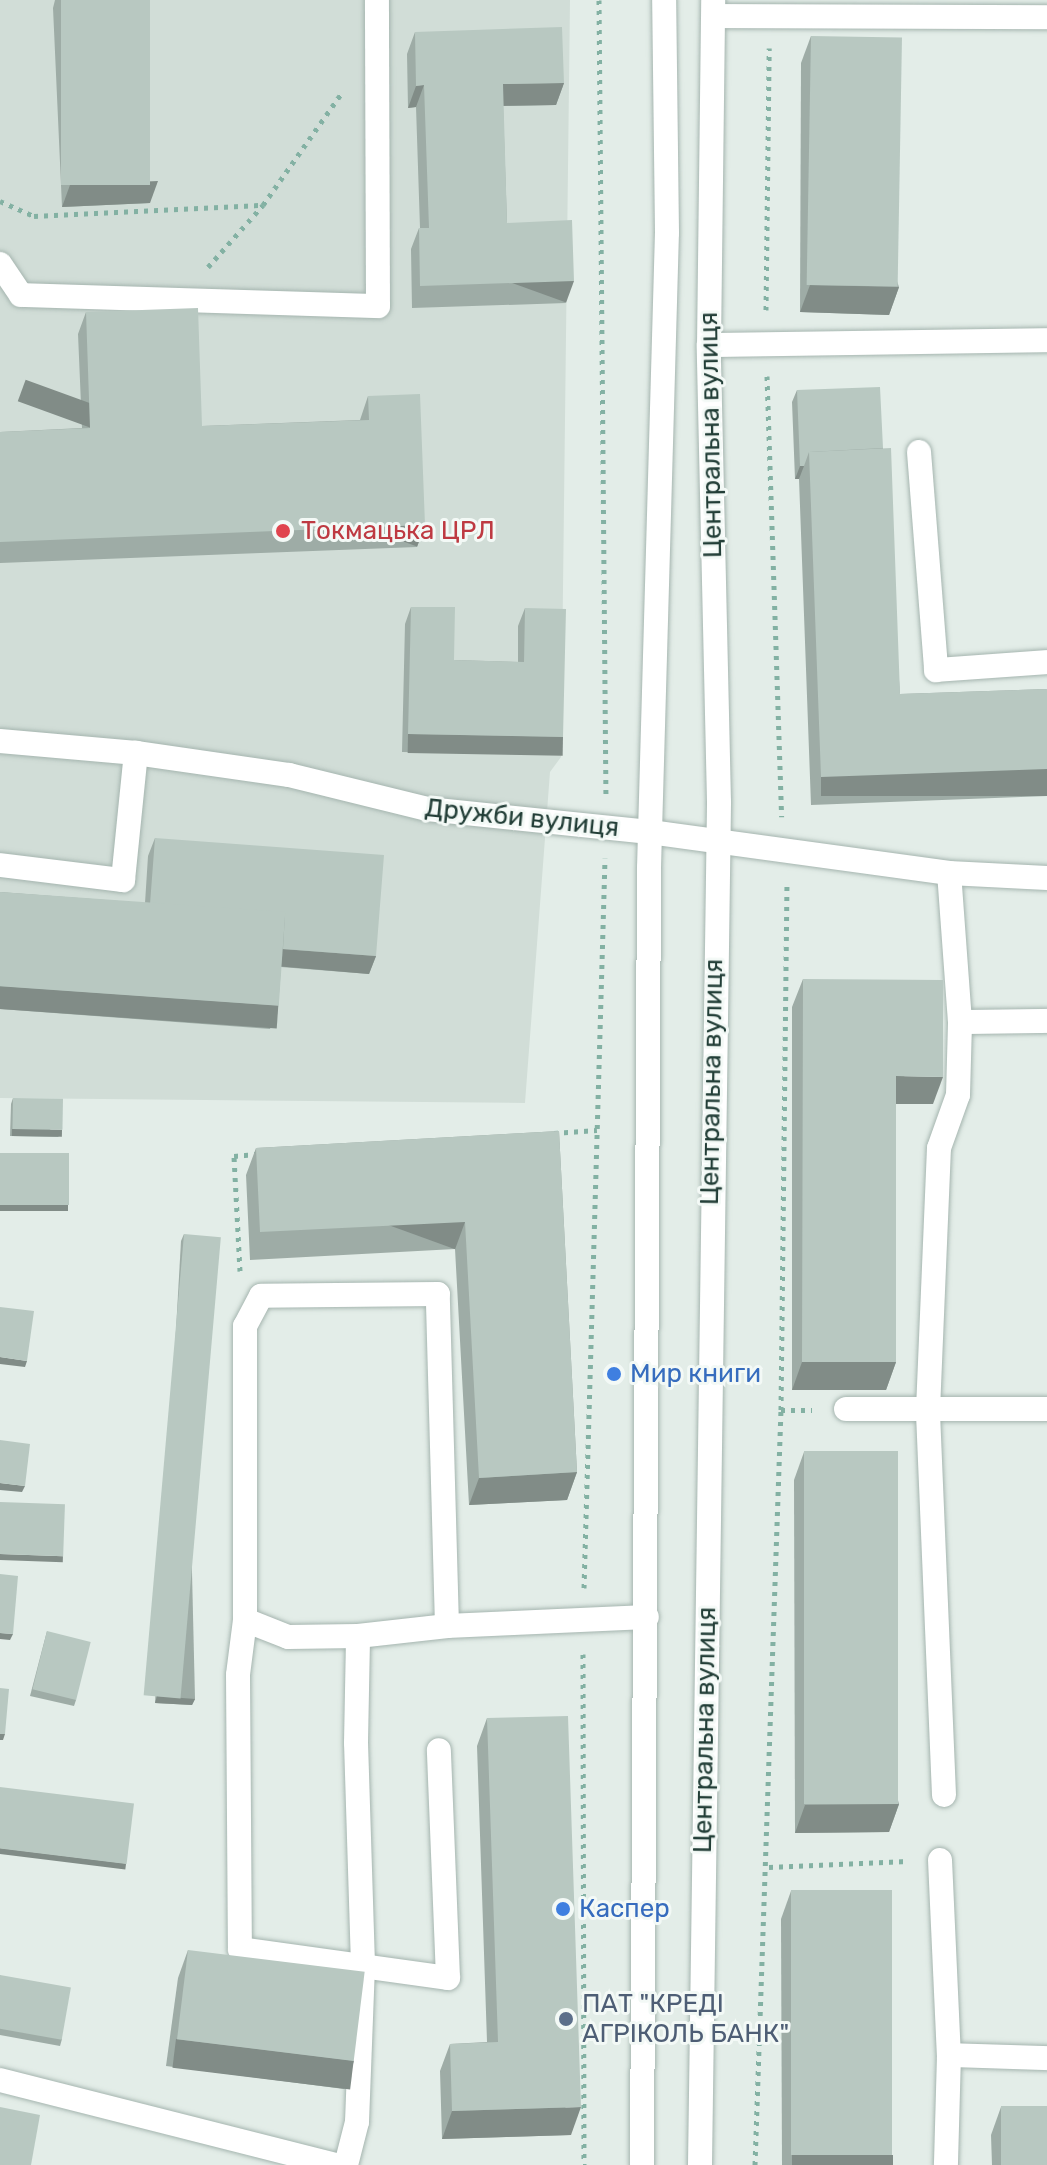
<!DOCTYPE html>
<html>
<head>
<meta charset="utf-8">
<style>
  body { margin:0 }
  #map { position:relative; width:1047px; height:2165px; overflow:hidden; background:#e3ede8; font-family:Rubik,sans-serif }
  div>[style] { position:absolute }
  .built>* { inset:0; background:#d1ddd7 }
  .path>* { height:5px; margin-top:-2.5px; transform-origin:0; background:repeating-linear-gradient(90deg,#83b1a3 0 4px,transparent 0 10px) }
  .roads { filter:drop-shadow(0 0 2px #a5b5af) drop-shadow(0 0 2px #a5b5af) }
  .service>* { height:24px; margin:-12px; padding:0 12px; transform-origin:12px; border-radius:12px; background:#fff }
  .minor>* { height:24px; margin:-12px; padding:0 12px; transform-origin:12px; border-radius:12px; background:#fff }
  .tertiary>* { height:24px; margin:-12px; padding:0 12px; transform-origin:12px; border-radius:12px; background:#fff }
  .wall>* { inset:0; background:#9eaca6 }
  .shaded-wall>* { inset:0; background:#818c87; transform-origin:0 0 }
  .building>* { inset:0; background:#b8c8c1; transform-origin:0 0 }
  .dots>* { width:22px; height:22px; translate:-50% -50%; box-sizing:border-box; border:4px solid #f3f9f6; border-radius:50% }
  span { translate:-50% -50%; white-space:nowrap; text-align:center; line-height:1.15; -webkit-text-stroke:6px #f3f9f6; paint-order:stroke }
  .street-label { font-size:26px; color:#223e37 }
  .health-label { font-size:26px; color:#be3a42 }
  .left { translate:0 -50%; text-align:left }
  .shop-label { font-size:26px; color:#366cbe }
  .service-label { font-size:26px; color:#4e5e75 }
</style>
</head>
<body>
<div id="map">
  <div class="built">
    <div style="clip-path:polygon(0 0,570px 0,561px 757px,550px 772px,525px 1103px,0 1098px)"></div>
  </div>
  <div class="path">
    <div style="left:599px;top:0;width:796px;rotate:89.5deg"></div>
    <div style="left:0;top:201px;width:37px;rotate:24deg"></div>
    <div style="left:34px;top:216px;width:229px;rotate:-2.8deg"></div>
    <div style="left:208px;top:267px;width:83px;rotate:-48.4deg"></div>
    <div style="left:263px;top:205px;width:139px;rotate:-54.9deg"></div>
    <div style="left:766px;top:310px;width:262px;rotate:-89.3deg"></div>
    <div style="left:767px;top:376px;width:441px;rotate:88.1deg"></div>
    <div style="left:554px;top:1133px;width:43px;rotate:-4deg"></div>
    <div style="left:240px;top:1271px;width:115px;rotate:-93deg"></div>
    <div style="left:234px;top:1156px;width:23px;rotate:-5deg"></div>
    <div style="left:781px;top:1410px;width:31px"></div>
    <div style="left:584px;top:1588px;width:730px;rotate:-88.35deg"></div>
    <div style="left:583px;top:1654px;width:511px;rotate:89.89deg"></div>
    <div style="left:769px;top:1867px;width:139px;rotate:-2.5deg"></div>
    <div style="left:755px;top:2165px;width:755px;rotate:-88.03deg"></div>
    <div style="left:781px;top:1410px;width:527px;rotate:-89.35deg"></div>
  </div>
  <div class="roads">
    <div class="service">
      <div style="left:714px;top:16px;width:333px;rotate:0.2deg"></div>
      <div style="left:0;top:264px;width:37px;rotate:56deg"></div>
      <div style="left:21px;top:295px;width:357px;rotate:1.8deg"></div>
      <div style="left:378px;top:306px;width:306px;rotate:-90.2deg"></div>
      <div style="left:709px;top:345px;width:338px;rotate:-0.8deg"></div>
      <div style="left:919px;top:452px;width:219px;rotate:85.5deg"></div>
      <div style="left:936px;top:670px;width:111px;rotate:-4.1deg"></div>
      <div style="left:0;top:865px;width:124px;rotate:7deg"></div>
      <div style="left:123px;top:880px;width:128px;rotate:-84.2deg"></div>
      <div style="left:960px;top:1022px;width:87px;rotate:-0.7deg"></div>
      <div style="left:846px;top:1409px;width:201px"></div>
      <div style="left:245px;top:1620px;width:55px;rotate:97.3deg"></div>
      <div style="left:238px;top:1675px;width:274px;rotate:89.6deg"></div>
      <div style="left:240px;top:1949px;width:210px;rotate:7.9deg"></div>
      <div style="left:448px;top:1978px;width:228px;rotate:-92.3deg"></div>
      <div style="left:447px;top:1626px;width:332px;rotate:-91.6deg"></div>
      <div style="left:438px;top:1294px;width:177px;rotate:179.4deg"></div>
      <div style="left:261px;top:1296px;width:34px;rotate:118deg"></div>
      <div style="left:245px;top:1326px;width:294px;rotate:90deg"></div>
      <div style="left:245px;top:1620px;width:46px;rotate:21.6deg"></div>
      <div style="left:288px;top:1637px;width:70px;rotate:-0.8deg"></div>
      <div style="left:358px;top:1636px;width:90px;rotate:-6.4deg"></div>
      <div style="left:447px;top:1626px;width:200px;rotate:-2.6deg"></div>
      <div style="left:944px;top:1795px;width:385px;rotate:-92.4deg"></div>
      <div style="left:928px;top:1410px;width:262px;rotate:-87.6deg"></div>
      <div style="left:939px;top:1148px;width:56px;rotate:-70.3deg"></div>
      <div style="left:958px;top:1095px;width:73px;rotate:-88.4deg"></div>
      <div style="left:960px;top:1022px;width:149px;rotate:-94.2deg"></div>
      <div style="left:940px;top:1860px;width:195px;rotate:87.4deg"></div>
      <div style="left:949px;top:2055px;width:110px;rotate:91.6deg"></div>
      <div style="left:949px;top:2055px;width:98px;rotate:1.8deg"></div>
      <div style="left:346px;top:2165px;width:44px;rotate:-75.7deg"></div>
      <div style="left:357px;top:2122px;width:157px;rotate:-87.8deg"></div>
      <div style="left:363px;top:1965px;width:222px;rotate:-91.8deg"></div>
      <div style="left:356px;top:1743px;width:107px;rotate:-88.9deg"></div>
    </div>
    <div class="minor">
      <div style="left:0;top:741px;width:137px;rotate:5deg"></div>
      <div style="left:136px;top:753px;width:155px;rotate:8.2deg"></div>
      <div style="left:289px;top:775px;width:142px;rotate:13.8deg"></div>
      <div style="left:427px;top:809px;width:224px;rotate:5.9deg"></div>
    </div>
    <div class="tertiary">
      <div style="left:650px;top:832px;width:302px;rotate:7.8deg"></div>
      <div style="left:949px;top:873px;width:98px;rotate:2.9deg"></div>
      <div style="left:0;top:2080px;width:346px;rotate:14.2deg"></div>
      <div style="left:642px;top:2165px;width:1297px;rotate:-89.69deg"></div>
      <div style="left:649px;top:868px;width:635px;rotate:-88.38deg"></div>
      <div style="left:667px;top:233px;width:233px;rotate:-90.7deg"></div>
      <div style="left:700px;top:2165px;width:1363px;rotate:-89.2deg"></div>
      <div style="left:719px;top:802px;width:457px;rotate:-91.3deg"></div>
      <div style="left:709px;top:345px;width:345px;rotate:-89.3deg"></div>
    </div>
  </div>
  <div class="wall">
    <div style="clip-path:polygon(55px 0,156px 0,150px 0,150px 203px,62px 207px,53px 8px)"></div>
    <div style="clip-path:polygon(415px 32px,564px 83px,556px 105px,503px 106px,507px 223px,566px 303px,412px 308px,411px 249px,419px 228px,420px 228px,416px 107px,408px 108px,407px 54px)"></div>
    <div style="clip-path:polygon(811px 36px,899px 287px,889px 315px,800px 312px,801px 63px)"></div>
    <div style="clip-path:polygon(86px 312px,202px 426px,360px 420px,368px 396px,425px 525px,417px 547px,0 563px,0 432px,82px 428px,78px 334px)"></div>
    <div style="clip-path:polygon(797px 390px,883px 448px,900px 694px,1047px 689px,1047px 796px,811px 805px,799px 479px,795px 479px,792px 402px)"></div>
    <div style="clip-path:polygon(411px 607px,454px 660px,518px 662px,518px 626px,525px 608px,563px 737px,557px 755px,402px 752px,405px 624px)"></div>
    <div style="clip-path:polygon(155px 838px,376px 956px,369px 974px,281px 967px,278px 1007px,270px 1029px,0 1009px,0 892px,145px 903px,148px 856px)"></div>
    <div style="clip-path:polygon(803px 979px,933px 1104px,896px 1104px,896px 1362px,886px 1390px,792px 1390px,792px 1007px)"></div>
    <div style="clip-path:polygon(13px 1098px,59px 1137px,10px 1136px,11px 1104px)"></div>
    <div style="clip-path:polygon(559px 1131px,577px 1472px,567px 1500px,469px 1505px,455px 1249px,250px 1260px,246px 1175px,256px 1148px)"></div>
    <div style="clip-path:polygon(184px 1234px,195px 1699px,192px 1705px,155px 1703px,181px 1241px)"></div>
    <div style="clip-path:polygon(804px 1452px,899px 1804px,889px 1832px,795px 1833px,794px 1480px)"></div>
    <div style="clip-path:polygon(47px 1631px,76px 1700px,74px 1706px,30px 1696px)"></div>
    <div style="clip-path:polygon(487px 1718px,571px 2135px,442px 2139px,440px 2071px,450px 2044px,487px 2042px,477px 1746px)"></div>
    <div style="clip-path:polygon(791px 1891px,889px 2165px,782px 2165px,781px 1919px)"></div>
    <div style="clip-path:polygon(188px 1950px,354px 2061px,344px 2089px,166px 2066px,178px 1978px)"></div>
    <div style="clip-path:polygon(0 1975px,62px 2039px,60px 2046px,0 2035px)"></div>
    <div style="clip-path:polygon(1001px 2107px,1047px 2165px,992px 2165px,991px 2135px)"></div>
  </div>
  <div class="shaded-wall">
    <div style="clip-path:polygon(564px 83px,556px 105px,495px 106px,503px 84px)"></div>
    <div style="clip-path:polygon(424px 85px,416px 107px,408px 108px,416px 86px)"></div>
    <div style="clip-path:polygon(158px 181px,150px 203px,62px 207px,70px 185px)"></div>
    <div style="left:574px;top:281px;width:23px;height:154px;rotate:110deg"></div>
    <div style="clip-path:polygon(810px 285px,899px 287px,889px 315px,800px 312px)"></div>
    <div style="clip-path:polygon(800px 466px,804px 466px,799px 479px,795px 479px)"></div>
    <div style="left:425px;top:525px;width:23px;height:425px;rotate:110deg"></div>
    <div style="left:408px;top:734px;width:155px;height:19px;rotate:1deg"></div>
    <div style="left:1047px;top:769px;width:27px;height:226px;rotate:90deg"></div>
    <div style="clip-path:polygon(281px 949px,376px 956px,369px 974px,275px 966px)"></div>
    <div style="left:0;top:986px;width:279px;height:23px;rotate:4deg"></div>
    <div style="clip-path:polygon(896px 1076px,943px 1077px,933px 1104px,886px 1104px)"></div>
    <div style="left:12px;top:1129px;width:50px;height:7px;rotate:1deg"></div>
    <div style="left:0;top:1205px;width:68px;height:6px"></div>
    <div style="left:465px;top:1222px;width:29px;height:205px;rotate:110deg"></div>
    <div style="clip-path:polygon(0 1357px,27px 1361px,25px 1367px,0 1364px)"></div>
    <div style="clip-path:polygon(802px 1362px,896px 1362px,886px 1390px,792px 1390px)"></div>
    <div style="clip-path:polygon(577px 1472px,567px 1500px,469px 1505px,479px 1478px)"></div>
    <div style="clip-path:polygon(0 1483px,25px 1486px,22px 1492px,0 1490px)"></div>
    <div style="left:0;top:1554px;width:63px;height:6px;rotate:2deg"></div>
    <div style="clip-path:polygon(0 1633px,13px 1634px,10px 1640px,0 1639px)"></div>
    <div style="clip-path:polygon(157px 1696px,195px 1699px,192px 1705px,155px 1703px)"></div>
    <div style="clip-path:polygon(0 1734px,5px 1734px,3px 1740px,0 1740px)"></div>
    <div style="clip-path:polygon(899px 1804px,889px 1832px,795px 1833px,805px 1805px)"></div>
    <div style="left:0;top:1848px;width:127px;height:6px;rotate:7deg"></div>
    <div style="left:176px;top:2039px;width:179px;height:29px;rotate:7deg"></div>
    <div style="clip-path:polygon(581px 2107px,571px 2135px,442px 2139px,452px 2111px)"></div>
    <div style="left:792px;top:2155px;width:101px;height:11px"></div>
  </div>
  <div class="building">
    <div style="left:61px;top:0;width:89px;height:185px"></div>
    <div style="clip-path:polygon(562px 27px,564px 83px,503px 84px,507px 223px,572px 220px,574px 281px,420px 286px,419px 228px,429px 228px,424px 85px,416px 86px,415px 32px)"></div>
    <div style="left:811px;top:36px;width:91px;height:249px;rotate:1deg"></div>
    <div style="clip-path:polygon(198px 308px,202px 426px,369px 420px,368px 396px,420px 394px,425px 525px,0 542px,0 432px,90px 428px,86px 312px)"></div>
    <div style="clip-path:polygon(880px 387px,883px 448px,809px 452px,804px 466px,800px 466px,797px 390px)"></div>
    <div style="clip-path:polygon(891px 448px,900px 694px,1047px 689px,1047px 769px,821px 777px,809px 452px)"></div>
    <div style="clip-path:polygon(411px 607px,455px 607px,454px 660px,524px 662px,525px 608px,566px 609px,563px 737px,408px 734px)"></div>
    <div style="clip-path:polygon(155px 838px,384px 855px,376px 956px,283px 949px,285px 914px,150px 904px)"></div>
    <div style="left:0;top:892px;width:286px;height:94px;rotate:4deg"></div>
    <div style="clip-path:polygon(803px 979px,943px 980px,943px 1077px,896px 1076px,896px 1362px,802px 1362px)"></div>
    <div style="left:13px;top:1098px;width:50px;height:31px;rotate:1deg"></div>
    <div style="clip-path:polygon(559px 1131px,577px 1472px,479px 1478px,465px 1222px,260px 1232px,256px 1148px)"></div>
    <div style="left:0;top:1153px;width:69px;height:52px"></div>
    <div style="left:184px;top:1234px;width:37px;height:463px;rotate:5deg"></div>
    <div style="clip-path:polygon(0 1307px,34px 1311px,27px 1361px,0 1357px)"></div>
    <div style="clip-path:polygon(0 1440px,30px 1444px,25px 1486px,0 1483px)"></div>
    <div style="left:898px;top:1451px;width:353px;height:94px;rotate:90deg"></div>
    <div style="left:0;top:1502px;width:65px;height:52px;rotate:2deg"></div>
    <div style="clip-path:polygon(0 1574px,18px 1576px,13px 1634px,0 1633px)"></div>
    <div style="left:47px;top:1631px;width:45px;height:60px;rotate:14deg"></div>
    <div style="clip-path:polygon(0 1688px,9px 1689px,5px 1734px,0 1734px)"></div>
    <div style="clip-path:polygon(568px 1716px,581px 2107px,452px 2111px,450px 2044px,498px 2042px,487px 1718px)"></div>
    <div style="left:0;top:1787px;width:135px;height:61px;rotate:7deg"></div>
    <div style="left:892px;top:1890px;width:265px;height:101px;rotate:90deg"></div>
    <div style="left:188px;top:1950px;width:178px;height:90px;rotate:7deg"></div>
    <div style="left:0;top:1975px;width:72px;height:53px;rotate:10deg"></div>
    <div style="left:1047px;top:2106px;width:59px;height:46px;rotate:90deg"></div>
    <div style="clip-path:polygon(0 2107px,40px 2115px,31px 2165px,0 2165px)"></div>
  </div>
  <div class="dots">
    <div style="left:283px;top:531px;background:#e0444e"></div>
    <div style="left:614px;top:1374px;background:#3f7fe0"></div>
    <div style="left:563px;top:1909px;background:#3f7fe0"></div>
    <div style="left:566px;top:2019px;background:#5c6f8a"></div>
  </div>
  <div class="street-label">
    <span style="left:711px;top:435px;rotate:-91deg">Центральна вулиця</span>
    <span style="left:522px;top:818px;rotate:6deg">Дружби вулиця</span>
    <span style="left:712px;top:1082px;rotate:-89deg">Центральна вулиця</span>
    <span style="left:705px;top:1730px;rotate:-89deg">Центральна вулиця</span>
  </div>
  <div class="health-label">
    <span class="left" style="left:301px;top:531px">Токмацька ЦРЛ</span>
  </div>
  <div class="shop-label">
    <span class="left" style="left:630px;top:1374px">Мир книги</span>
    <span class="left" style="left:579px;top:1909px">Каспер</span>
  </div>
  <div class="service-label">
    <span class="left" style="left:582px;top:2019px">ПАТ "КРЕДI<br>АГРIКОЛЬ БАНК"</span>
  </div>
</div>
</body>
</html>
